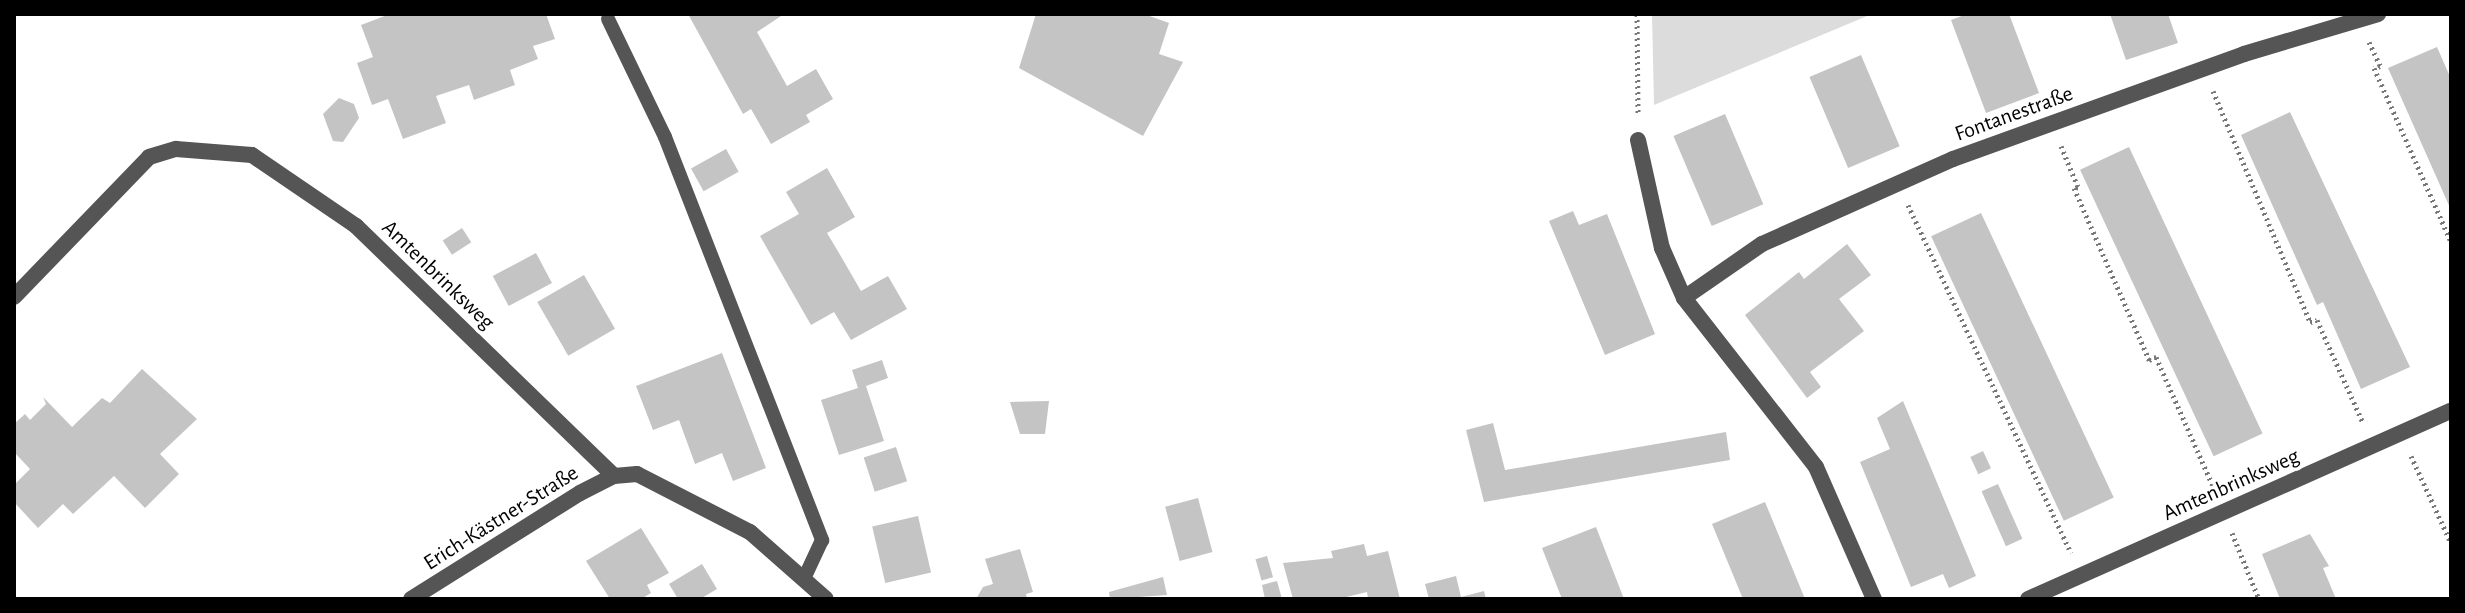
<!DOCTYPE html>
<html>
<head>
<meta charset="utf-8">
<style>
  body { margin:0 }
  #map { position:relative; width:2465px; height:613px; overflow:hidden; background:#fff; font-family:"Alegreya Sans",sans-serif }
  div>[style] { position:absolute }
  .green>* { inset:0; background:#dcdcdc }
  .building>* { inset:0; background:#c4c4c4; transform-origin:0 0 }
  .path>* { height:5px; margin-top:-2.5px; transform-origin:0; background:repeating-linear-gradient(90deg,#777 0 2px,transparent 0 6px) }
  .service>* { height:14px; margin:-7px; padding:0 7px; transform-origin:7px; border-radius:7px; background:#555 }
  .minor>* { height:16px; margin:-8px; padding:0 8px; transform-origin:8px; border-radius:8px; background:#555 }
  span { translate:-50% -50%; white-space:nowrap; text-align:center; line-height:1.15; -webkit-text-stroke:7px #fff; paint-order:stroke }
  .street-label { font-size:22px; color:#000 }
  .frame { position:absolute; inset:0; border:16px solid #000; pointer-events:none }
</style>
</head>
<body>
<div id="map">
  <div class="green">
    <div style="clip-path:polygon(1652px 14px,1872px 14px,1654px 105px)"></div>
  </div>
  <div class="building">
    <div style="clip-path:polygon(390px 14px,546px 14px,555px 39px,533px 46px,538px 59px,510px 70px,515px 85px,474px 100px,469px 85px,436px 96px,446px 123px,403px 139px,388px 99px,372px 105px,357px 63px,373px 57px,361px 25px)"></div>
    <div style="clip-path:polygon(688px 14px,784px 14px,757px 32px,787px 86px,816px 69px,833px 99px,806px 115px,810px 122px,771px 144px,751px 109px,743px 114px)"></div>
    <div style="clip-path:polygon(1036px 14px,1144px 14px,1169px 23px,1159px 54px,1183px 62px,1143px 136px,1019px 68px)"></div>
    <div style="clip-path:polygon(1967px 14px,2009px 14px,2039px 93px,1986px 113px,1951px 20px)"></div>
    <div style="clip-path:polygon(2110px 14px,2168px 14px,2178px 43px,2126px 60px)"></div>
    <div style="clip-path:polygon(2437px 47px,2451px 79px,2451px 210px,2388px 68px)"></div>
    <div style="left:1861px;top:55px;width:99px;height:56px;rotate:67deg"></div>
    <div style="clip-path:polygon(339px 98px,354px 104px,359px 118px,343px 142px,333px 141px,323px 114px)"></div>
    <div style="clip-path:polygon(2290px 112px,2410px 367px,2361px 389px,2323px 302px,2317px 305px,2241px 135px)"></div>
    <div style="left:1725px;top:114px;width:98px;height:56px;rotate:67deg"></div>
    <div style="left:2129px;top:147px;width:316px;height:54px;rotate:65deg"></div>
    <div style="left:726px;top:149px;width:26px;height:40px;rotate:61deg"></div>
    <div style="clip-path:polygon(827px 168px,855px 217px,827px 233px,839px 253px,861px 291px,888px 276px,907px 309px,851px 340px,834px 312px,811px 325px,760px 236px,799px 214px,786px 192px)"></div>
    <div style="clip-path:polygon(1573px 211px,1579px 225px,1607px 214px,1655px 334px,1605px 355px,1549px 221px)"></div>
    <div style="left:1981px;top:213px;width:314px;height:55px;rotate:65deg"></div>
    <div style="left:462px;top:228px;width:17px;height:23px;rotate:57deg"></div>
    <div style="clip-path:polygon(1847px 244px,1871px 275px,1839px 299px,1864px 331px,1810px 372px,1821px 387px,1807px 398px,1745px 315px,1799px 272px,1804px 279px)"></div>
    <div style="left:536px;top:253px;width:34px;height:49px;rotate:62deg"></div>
    <div style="left:584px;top:275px;width:62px;height:54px;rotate:60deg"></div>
    <div style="clip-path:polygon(722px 353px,766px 468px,733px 481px,722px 453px,695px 464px,679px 420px,653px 430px,636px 386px)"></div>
    <div style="clip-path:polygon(882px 360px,888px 378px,866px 386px,884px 441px,839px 455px,821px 400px,858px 388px,852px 370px)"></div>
    <div style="clip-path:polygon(142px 369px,197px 419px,160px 454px,179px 474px,145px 508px,114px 476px,73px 514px,63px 504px,38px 528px,14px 502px,14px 485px,30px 469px,14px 452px,14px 424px,25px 414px,30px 420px,46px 404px,43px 397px,72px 427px,102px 398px,110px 403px)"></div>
    <div style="clip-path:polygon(1049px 401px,1045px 434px,1020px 434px,1010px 402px)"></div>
    <div style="clip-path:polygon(1903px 401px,1976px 576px,1949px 588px,1943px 574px,1911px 587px,1860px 462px,1890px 449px,1877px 418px)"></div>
    <div style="clip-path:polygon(1493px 423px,1505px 470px,1726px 432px,1730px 460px,1484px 502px,1466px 430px)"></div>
    <div style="left:896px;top:447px;width:36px;height:34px;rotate:72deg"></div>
    <div style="left:1983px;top:451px;width:19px;height:14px;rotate:65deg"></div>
    <div style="left:1998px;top:484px;width:60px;height:18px;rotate:66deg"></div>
    <div style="left:1198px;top:498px;width:56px;height:34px;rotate:75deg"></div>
    <div style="clip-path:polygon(1765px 502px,1791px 565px,1805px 599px,1743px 599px,1712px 524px)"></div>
    <div style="left:918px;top:516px;width:58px;height:47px;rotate:77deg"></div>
    <div style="clip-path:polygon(1596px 527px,1624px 599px,1562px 599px,1542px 548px)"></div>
    <div style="clip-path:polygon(641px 528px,669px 573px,647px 585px,651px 593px,641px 599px,610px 599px,586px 561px)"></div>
    <div style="clip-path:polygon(2310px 534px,2329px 566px,2323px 568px,2336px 599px,2280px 599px,2262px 554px)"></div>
    <div style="clip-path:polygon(1364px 544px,1367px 556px,1388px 551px,1400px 599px,1368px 599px,1367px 592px,1338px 599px,1293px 599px,1283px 563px,1333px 558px,1331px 551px)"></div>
    <div style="clip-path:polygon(1020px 549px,1033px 592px,1026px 594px,1027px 599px,976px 599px,983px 587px,993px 584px,985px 559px)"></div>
    <div style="left:1267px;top:556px;width:22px;height:12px;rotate:74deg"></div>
    <div style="clip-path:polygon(702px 564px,717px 589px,700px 599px,678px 599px,669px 584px)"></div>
    <div style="clip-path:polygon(1456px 576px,1461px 597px,1484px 591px,1486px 599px,1429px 599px,1425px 584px)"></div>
    <div style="clip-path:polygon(1163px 577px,1167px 595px,1110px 599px,1109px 592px)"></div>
    <div style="clip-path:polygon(1277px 581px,1282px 599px,1265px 599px,1262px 585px)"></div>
  </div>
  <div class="path">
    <div style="left:1637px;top:14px;width:101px;rotate:89.4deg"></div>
    <div style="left:2369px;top:42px;width:26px;rotate:65deg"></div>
    <div style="left:2380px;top:66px;width:6px;rotate:162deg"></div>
    <div style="left:2374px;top:68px;width:190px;rotate:66.1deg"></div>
    <div style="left:2213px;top:91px;width:251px;rotate:67.2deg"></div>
    <div style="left:2310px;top:322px;width:7px;rotate:-16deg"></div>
    <div style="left:2317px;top:320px;width:113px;rotate:65.9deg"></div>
    <div style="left:2061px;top:146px;width:44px;rotate:67.5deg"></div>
    <div style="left:2078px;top:187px;width:4px;rotate:166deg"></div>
    <div style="left:2074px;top:188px;width:188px;rotate:66.4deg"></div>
    <div style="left:2149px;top:360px;width:8px;rotate:-23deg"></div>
    <div style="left:2156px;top:357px;width:146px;rotate:66.2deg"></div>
    <div style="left:1908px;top:205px;width:384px;rotate:64.9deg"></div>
    <div style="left:2411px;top:456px;width:96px;rotate:65.3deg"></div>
    <div style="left:2232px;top:533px;width:71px;rotate:67.8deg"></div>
  </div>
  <div class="service">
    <div style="left:608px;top:19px;width:131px;rotate:64.2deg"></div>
    <div style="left:665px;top:137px;width:433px;rotate:68.7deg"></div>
    <div style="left:822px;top:540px;width:40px;rotate:115deg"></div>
  </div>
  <div class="minor">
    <div style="left:1638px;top:140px;width:111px;rotate:77.5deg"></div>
    <div style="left:1662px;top:248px;width:55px;rotate:66.3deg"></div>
    <div style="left:1684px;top:298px;width:214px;rotate:52deg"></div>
    <div style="left:1816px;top:467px;width:144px;rotate:66.3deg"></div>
    <div style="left:14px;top:297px;width:194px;rotate:-46deg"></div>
    <div style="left:149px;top:157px;width:28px;rotate:-17deg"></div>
    <div style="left:176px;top:149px;width:76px;rotate:4.5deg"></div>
    <div style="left:252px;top:155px;width:126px;rotate:34.3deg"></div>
    <div style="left:356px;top:226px;width:359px;rotate:44.1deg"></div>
    <div style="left:1684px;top:298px;width:95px;rotate:-34.7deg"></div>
    <div style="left:1762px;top:244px;width:209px;rotate:-24deg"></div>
    <div style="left:1953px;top:159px;width:309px;rotate:-19.8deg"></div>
    <div style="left:2244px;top:54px;width:140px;rotate:-16.6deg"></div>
    <div style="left:411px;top:599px;width:199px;rotate:-32.1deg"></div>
    <div style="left:580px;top:493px;width:38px;rotate:-27deg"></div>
    <div style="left:614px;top:476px;width:23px;rotate:-5deg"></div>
    <div style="left:637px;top:474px;width:127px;rotate:27.2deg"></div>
    <div style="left:750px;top:532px;width:101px;rotate:41.4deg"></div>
    <div style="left:2028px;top:599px;width:463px;rotate:-24deg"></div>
  </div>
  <div class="street-label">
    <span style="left:2014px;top:114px;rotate:-20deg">Fontanestraße</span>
    <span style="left:438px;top:275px;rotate:44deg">Amtenbrinksweg</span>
    <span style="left:2231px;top:485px;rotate:-24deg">Amtenbrinksweg</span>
    <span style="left:501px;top:518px;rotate:-32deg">Erich-Kästner-Straße</span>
  </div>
  <div class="frame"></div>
</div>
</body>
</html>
